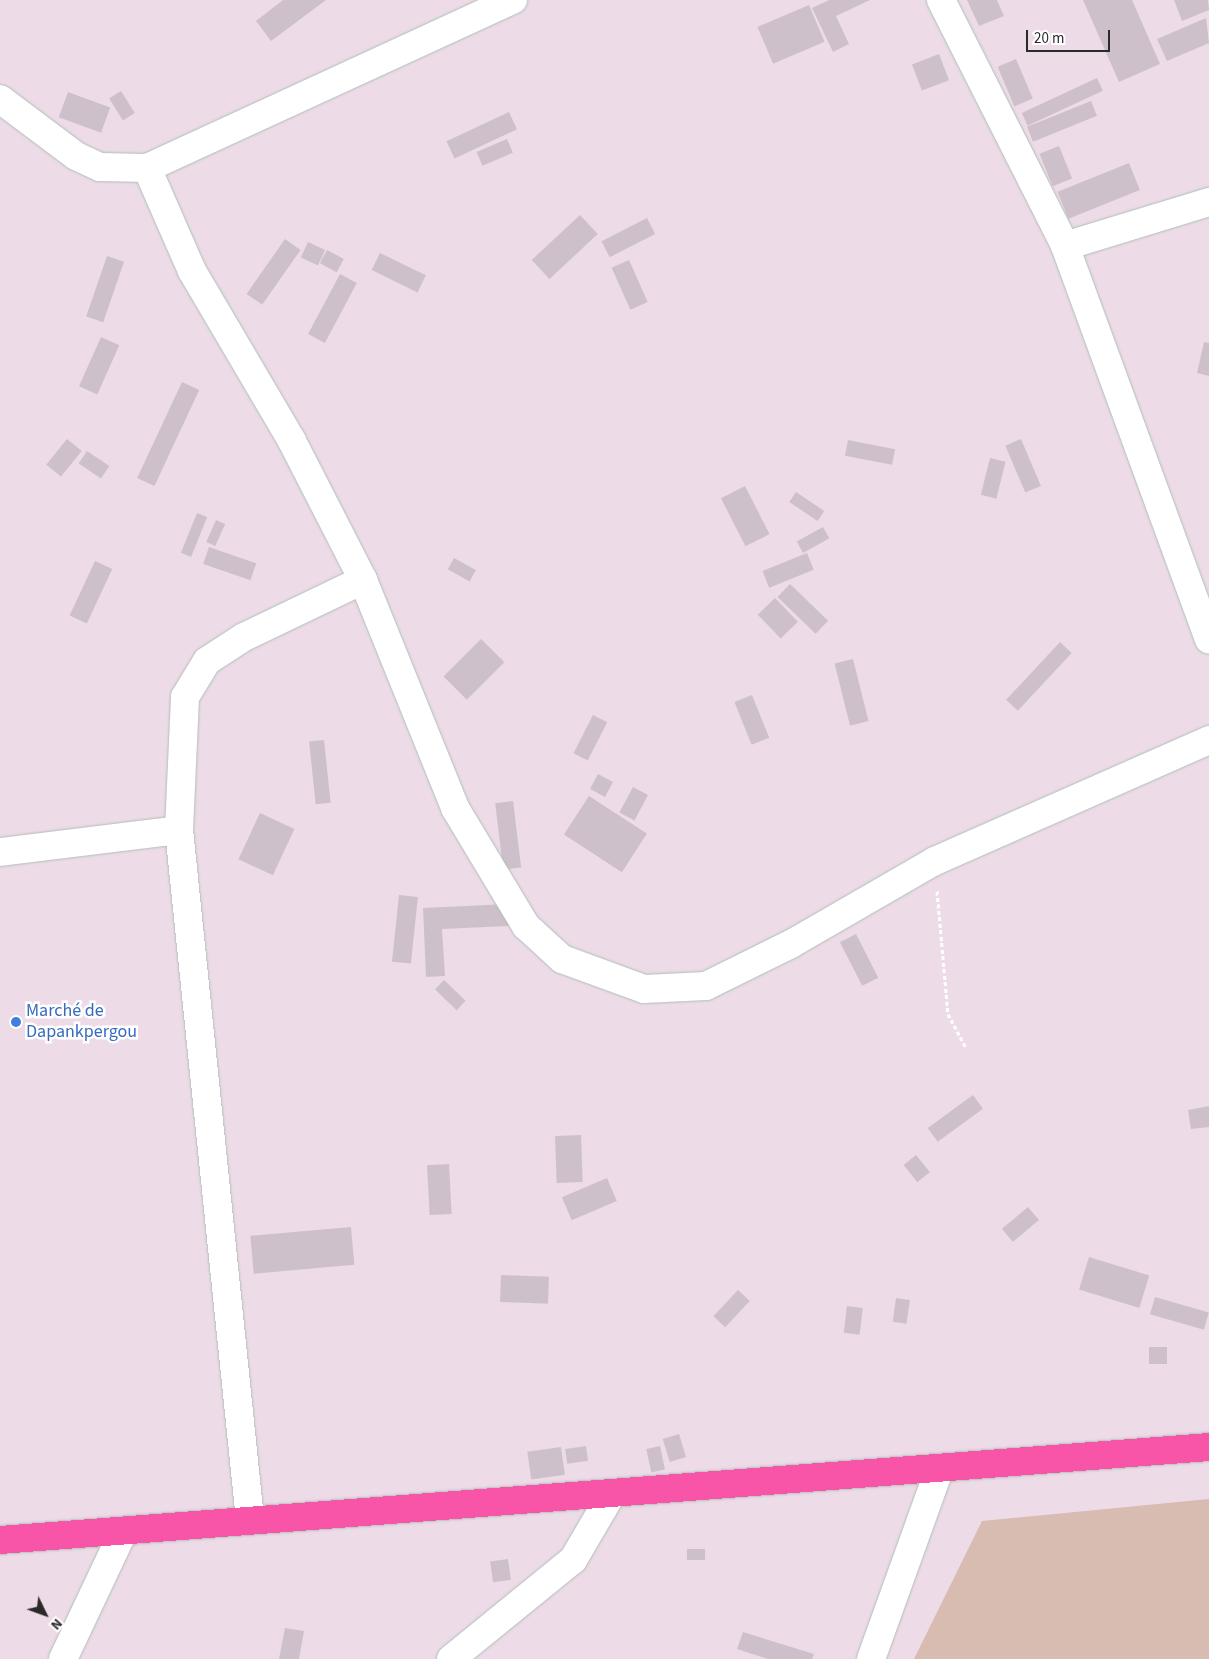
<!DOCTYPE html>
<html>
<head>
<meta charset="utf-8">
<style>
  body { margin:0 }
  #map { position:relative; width:1209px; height:1659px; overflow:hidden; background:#eddbe8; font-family:"Source Sans 3",sans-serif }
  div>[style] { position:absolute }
  .cemetery>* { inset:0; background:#d8bbb1 }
  .building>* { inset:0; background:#cec0ca; transform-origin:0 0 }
  .path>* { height:3px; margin-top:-1.5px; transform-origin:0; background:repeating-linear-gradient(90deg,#fff 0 4px,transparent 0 6.5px) }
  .roads { filter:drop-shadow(0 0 1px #afbfb8) drop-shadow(0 0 1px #afbfb8) }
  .street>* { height:28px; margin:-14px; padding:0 14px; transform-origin:14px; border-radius:14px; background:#fff }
  .primary>* { height:28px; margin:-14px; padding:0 14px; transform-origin:14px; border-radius:14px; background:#f855a8 }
  .dots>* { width:14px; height:14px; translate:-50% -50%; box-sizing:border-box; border:2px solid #fff; border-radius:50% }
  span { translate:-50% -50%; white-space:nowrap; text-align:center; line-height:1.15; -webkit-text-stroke:5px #fff; paint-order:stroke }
  .shop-label { font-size:18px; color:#366cbe }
  .left { translate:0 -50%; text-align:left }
  .north { position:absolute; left:20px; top:1589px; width:50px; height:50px; -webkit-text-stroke:4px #fff; paint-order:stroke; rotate:132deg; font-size:14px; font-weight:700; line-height:20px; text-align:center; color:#2a2a2a }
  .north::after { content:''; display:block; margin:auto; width:18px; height:22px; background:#2a2a2a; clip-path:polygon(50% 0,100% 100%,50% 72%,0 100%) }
  .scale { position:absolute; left:1026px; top:30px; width:84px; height:22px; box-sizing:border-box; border:2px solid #2a2a2a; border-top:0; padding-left:6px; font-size:15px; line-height:18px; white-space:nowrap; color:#2a2a2a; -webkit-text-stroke:4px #fff; paint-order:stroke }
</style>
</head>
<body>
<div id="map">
  <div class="cemetery">
    <div style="clip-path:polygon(1209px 1499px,1209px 1659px,914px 1659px,982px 1521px)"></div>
  </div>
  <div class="building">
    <div style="clip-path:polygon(283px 0,326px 0,271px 41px,256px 21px)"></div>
    <div style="clip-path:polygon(829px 0,870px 0,836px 16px,849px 44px,833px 52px,812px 8px)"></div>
    <div style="clip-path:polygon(967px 0,997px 0,1004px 16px,979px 26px)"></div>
    <div style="clip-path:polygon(1083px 0,1132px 0,1160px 64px,1119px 82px)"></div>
    <div style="clip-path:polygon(1174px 0,1208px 0,1209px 10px,1182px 21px)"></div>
    <div style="left:809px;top:5px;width:40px;height:56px;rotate:67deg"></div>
    <div style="clip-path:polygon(1206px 18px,1209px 43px,1167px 61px,1157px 39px)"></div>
    <div style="left:939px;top:54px;width:28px;height:29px;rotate:69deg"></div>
    <div style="left:1016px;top:59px;width:43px;height:20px;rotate:67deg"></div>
    <div style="left:1097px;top:78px;width:14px;height:83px;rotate:65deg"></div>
    <div style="left:121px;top:91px;width:26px;height:14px;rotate:58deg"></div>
    <div style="left:68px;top:92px;width:45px;height:27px;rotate:20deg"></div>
    <div style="left:1091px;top:101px;width:16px;height:69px;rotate:68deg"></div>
    <div style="left:509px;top:112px;width:19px;height:69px;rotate:65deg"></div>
    <div style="left:507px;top:139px;width:15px;height:33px;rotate:67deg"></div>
    <div style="left:1059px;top:146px;width:35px;height:21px;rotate:68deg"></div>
    <div style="left:1129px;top:163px;width:29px;height:77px;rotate:68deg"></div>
    <div style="left:580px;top:215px;width:26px;height:66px;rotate:47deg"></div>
    <div style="left:647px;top:218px;width:18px;height:51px;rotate:63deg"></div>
    <div style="left:285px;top:239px;width:19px;height:67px;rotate:35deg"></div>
    <div style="left:308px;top:242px;width:19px;height:17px;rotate:25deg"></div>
    <div style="left:327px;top:250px;width:19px;height:15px;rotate:28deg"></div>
    <div style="left:380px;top:253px;width:51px;height:19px;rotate:26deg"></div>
    <div style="left:107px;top:256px;width:18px;height:64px;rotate:19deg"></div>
    <div style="left:629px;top:260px;width:46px;height:19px;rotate:66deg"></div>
    <div style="left:340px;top:274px;width:19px;height:68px;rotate:28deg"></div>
    <div style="left:101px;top:337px;width:20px;height:54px;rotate:24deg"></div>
    <div style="clip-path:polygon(1204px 342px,1209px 343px,1209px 376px,1197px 373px)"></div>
    <div style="left:182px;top:382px;width:19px;height:106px;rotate:25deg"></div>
    <div style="left:67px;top:439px;width:19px;height:33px;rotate:39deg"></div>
    <div style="left:1021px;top:439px;width:51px;height:17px;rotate:67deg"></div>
    <div style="left:848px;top:440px;width:48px;height:16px;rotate:11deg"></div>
    <div style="left:87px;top:451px;width:27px;height:15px;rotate:34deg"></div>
    <div style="left:990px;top:458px;width:16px;height:38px;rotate:14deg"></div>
    <div style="left:745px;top:486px;width:54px;height:27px;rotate:63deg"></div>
    <div style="left:796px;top:492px;width:34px;height:12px;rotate:34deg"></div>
    <div style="left:197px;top:513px;width:11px;height:43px;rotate:22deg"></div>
    <div style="left:216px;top:520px;width:10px;height:24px;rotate:24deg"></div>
    <div style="left:823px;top:527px;width:13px;height:30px;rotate:61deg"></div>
    <div style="left:209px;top:547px;width:50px;height:18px;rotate:19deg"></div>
    <div style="left:807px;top:553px;width:18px;height:48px;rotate:68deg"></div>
    <div style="left:454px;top:558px;width:25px;height:13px;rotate:29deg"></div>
    <div style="left:95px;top:561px;width:19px;height:60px;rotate:25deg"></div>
    <div style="left:790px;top:584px;width:53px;height:18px;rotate:44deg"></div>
    <div style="left:775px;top:598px;width:33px;height:24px;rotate:46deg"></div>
    <div style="left:481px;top:639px;width:33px;height:53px;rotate:45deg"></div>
    <div style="left:1060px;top:642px;width:16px;height:79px;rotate:43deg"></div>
    <div style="left:853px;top:659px;width:64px;height:19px;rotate:76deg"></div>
    <div style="left:752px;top:695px;width:46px;height:19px;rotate:68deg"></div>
    <div style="left:593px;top:715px;width:16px;height:43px;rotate:27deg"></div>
    <div style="left:324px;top:740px;width:63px;height:15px;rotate:84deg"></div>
    <div style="left:598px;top:774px;width:17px;height:17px;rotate:28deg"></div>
    <div style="left:633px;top:787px;width:17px;height:29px;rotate:28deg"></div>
    <div style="left:589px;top:796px;width:69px;height:46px;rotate:33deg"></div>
    <div style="left:513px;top:801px;width:67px;height:18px;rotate:83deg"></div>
    <div style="left:260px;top:813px;width:38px;height:51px;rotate:25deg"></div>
    <div style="left:399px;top:895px;width:19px;height:67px;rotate:6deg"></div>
    <div style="clip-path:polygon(508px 904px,509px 926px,442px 929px,445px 976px,426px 977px,423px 908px)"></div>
    <div style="left:856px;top:934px;width:49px;height:18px;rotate:63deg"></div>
    <div style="left:444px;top:980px;width:30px;height:13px;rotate:44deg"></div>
    <div style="left:973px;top:1095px;width:17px;height:56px;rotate:54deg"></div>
    <div style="clip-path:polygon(1209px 1106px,1209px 1127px,1191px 1129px,1188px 1110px)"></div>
    <div style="left:581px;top:1135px;width:47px;height:26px;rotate:88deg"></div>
    <div style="left:916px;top:1155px;width:22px;height:16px;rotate:51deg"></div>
    <div style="left:449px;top:1164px;width:50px;height:22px;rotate:87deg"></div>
    <div style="left:607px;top:1178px;width:25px;height:49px;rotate:67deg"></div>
    <div style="left:1028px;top:1207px;width:17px;height:34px;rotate:50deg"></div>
    <div style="left:351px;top:1227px;width:38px;height:101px;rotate:85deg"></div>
    <div style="left:1089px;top:1257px;width:63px;height:34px;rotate:17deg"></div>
    <div style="left:501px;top:1275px;width:48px;height:27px;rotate:2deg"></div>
    <div style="left:738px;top:1290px;width:16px;height:36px;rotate:43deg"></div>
    <div style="left:1155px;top:1297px;width:56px;height:18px;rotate:16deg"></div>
    <div style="left:896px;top:1298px;width:14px;height:24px;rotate:8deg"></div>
    <div style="left:847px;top:1306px;width:16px;height:27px;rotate:7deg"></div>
    <div style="left:1149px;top:1347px;width:18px;height:17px"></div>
    <div style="left:679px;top:1434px;width:24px;height:17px;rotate:73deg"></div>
    <div style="left:586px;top:1446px;width:15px;height:21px;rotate:82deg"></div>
    <div style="left:660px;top:1446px;width:24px;height:14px;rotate:78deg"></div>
    <div style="left:561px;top:1447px;width:28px;height:34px;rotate:82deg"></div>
    <div style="left:705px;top:1549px;width:11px;height:18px;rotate:90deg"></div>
    <div style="left:508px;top:1559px;width:21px;height:18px;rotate:82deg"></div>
    <div style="clip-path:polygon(285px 1628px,304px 1631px,299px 1659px,279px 1659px)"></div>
    <div style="clip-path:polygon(743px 1632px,814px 1654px,812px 1659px,768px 1659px,737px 1649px)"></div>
  </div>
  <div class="path">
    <div style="left:937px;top:891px;width:123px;rotate:84.9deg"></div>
    <div style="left:948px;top:1014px;width:38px;rotate:62deg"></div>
  </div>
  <div class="roads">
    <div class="street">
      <div style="left:941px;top:0;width:275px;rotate:63.2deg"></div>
      <div style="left:1065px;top:246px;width:419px;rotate:69.9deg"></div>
      <div style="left:0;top:99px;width:95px;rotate:36.9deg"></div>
      <div style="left:76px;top:156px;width:26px;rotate:25deg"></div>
      <div style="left:100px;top:167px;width:47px;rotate:1.2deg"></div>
      <div style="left:147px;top:168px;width:403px;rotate:-24.7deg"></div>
      <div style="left:147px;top:168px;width:112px;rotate:66.4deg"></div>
      <div style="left:192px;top:271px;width:197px;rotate:59.5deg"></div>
      <div style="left:292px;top:441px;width:156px;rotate:62.9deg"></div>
      <div style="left:363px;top:580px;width:246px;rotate:68deg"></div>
      <div style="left:455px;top:808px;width:138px;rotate:59deg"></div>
      <div style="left:526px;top:926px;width:49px;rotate:42.5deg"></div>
      <div style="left:562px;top:959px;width:87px;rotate:20.1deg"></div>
      <div style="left:644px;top:989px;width:62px;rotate:-2.8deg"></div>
      <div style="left:706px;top:986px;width:95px;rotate:-26.3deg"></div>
      <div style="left:791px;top:944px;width:166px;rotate:-30deg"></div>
      <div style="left:935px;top:861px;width:300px;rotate:-23.8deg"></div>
      <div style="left:1065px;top:246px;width:151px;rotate:-17deg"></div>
      <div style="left:179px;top:830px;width:693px;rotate:84.12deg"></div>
      <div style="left:0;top:852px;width:180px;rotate:-7deg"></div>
      <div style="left:179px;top:830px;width:133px;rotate:-87.4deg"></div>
      <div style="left:185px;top:697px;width:42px;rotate:-58.6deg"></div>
      <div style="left:207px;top:661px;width:44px;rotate:-33deg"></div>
      <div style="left:244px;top:637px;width:132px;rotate:-25.6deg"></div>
      <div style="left:63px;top:1659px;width:138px;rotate:-64.7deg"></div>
      <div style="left:451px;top:1659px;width:157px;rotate:-39.1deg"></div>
      <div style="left:573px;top:1560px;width:73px;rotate:-59.6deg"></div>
      <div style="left:871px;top:1659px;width:201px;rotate:-70.2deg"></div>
    </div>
    <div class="primary">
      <div style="left:0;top:1540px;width:1213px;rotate:-4.4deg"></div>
    </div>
  </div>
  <div class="dots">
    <div style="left:16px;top:1022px;background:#3f7fe0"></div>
  </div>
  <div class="shop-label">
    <span class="left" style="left:26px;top:1022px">Marché de<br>Dapankpergou</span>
  </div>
  <div class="north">N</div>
  <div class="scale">20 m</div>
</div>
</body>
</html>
